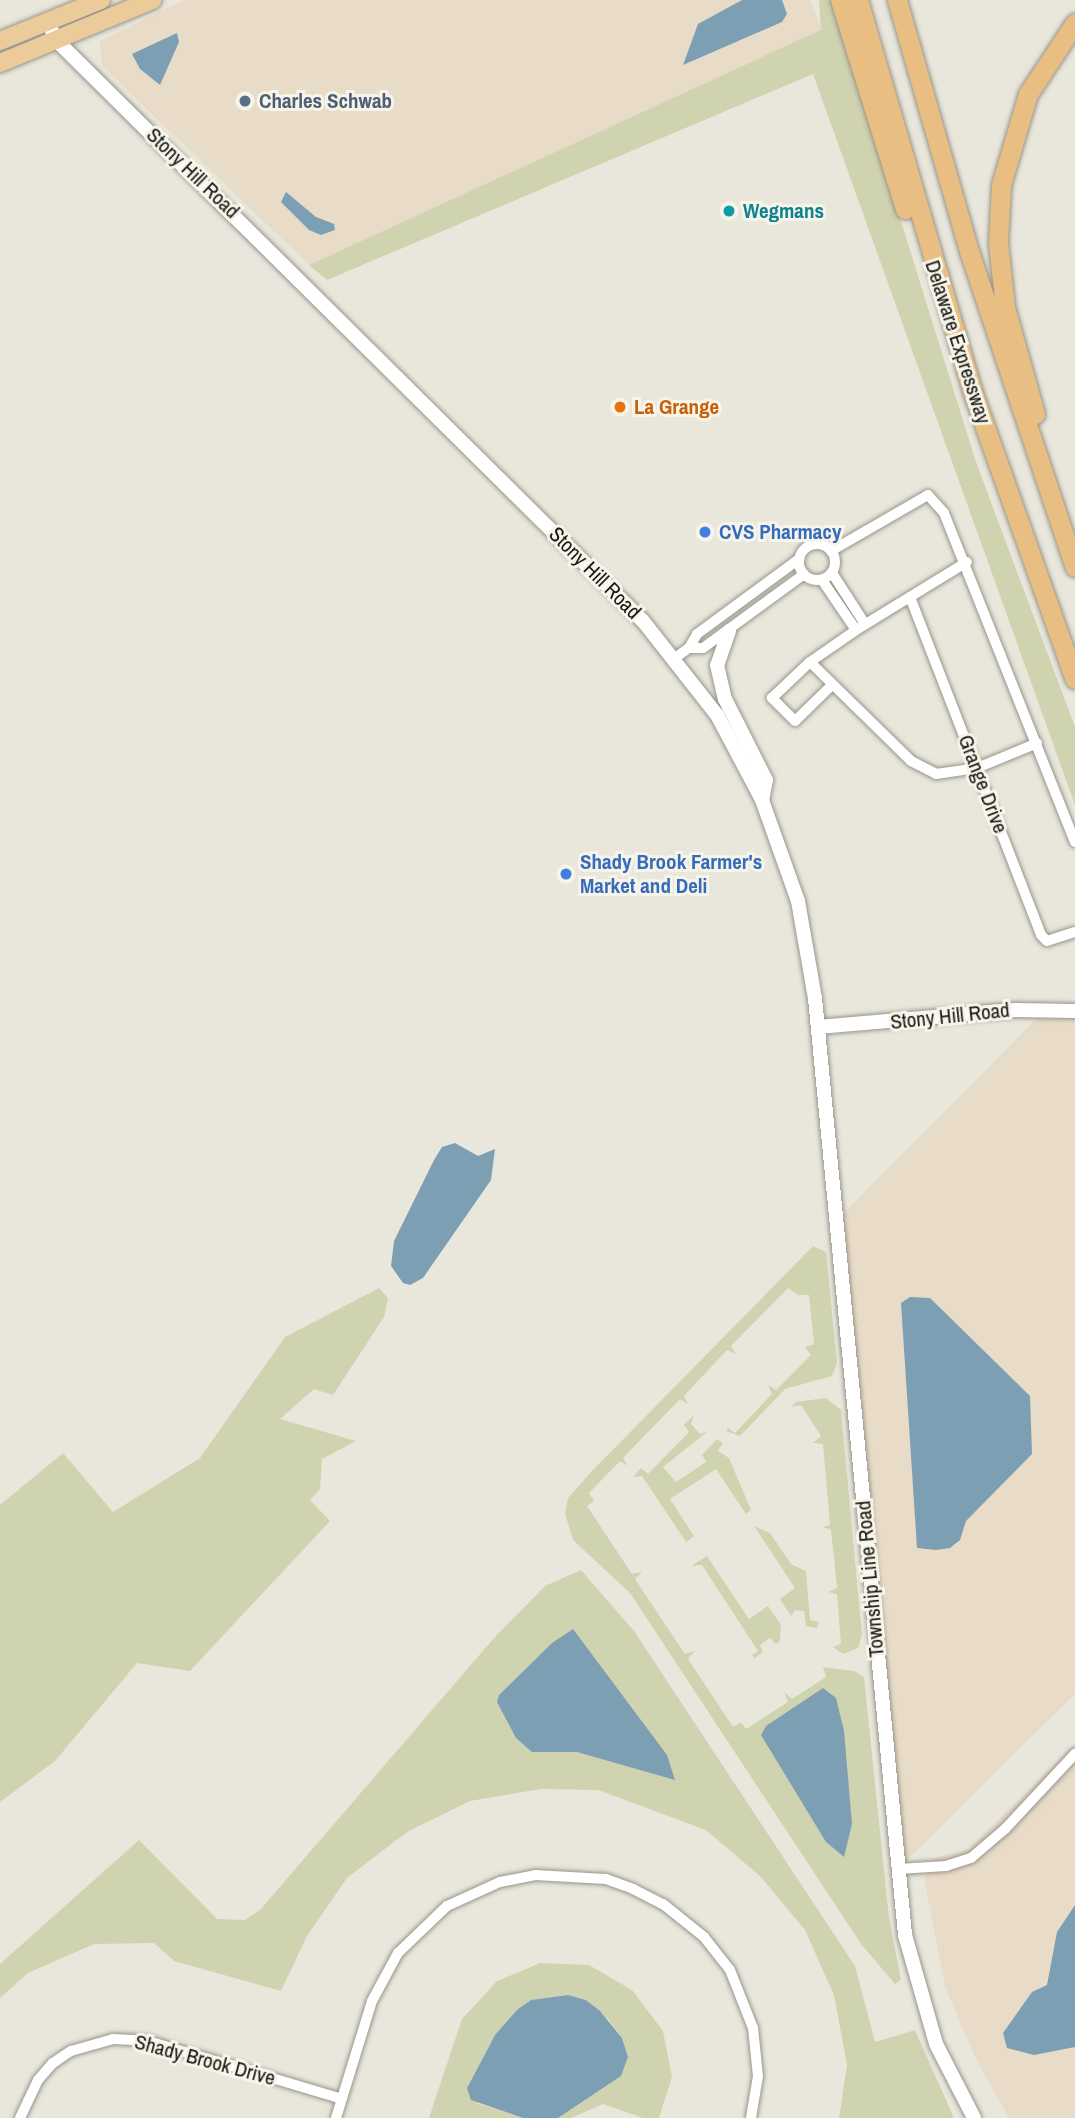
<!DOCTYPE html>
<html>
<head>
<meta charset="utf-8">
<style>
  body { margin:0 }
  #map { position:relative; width:1075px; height:2118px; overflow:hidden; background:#e9e7dc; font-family:"Archivo Narrow",sans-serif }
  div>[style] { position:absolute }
  .commercial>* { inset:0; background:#e8dbc7 }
  .green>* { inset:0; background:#d0d3b0 }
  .water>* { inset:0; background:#7d9fb4 }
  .roads { filter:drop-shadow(0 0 2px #98958b) drop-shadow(0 0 2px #98958b) }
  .minor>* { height:10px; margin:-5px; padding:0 5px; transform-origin:5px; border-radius:5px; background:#fff }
  .minor>.ring { margin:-5px; padding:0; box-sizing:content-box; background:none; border:10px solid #fff; border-radius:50% }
  .tertiary>* { height:14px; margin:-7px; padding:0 7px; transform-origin:7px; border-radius:7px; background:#fff }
  .trunk>* { height:18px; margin:-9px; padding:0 9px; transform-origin:9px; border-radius:9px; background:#eccb9b }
  .motorway>* { height:19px; margin:-9.5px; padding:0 9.5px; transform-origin:9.5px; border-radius:9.5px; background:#e8be82 }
  .dots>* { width:19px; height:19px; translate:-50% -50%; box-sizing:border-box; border:4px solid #f7f4e9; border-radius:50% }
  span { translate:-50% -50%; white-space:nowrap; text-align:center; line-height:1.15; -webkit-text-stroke:6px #f7f4e9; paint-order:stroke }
  .service-label { font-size:21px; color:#4e5e75; font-weight:700 }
  .left { translate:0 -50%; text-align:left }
  .street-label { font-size:21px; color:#191814 }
  .culture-label { font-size:21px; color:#0d838f; font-weight:700 }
  .food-label { font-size:21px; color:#c56008; font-weight:700 }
  .shop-label { font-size:21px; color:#366cbe; font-weight:700 }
</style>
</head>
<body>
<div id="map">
  <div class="commercial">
    <div style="clip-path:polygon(184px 0,810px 0,822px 30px,309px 265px,102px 66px,100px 41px)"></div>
    <div style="clip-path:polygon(1047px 1008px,1075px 1011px,1075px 1694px,898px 1869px,836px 1221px)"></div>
    <div style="clip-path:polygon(1075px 1744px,1075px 2118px,1009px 2118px,976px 2059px,945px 1987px,924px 1877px,934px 1858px,969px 1849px)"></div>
  </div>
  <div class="green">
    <div style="clip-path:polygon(819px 0,832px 0,976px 462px,1075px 727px,1075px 805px,813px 74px,327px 280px,309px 265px,821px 30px)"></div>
    <div style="clip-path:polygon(813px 1246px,826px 1252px,837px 1363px,832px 1376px,785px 1389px,740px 1436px,726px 1431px,728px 1428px,735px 1433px,772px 1394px,768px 1385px,776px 1390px,811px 1355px,805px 1347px,814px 1344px,809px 1295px,798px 1295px,788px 1288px,731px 1346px,736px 1354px,727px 1350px,684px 1396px,688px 1404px,680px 1399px,623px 1458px,628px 1466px,620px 1461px,589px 1493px,594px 1501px,587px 1506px,632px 1574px,642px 1572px,635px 1579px,685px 1654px,695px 1651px,688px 1659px,733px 1727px,741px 1722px,746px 1729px,788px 1702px,784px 1692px,792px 1699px,826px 1677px,823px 1667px,854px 1671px,864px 1677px,889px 1918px,901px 1980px,895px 1984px,861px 1944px,630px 1593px,573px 1540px,565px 1514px,568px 1498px,591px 1472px)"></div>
    <div style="clip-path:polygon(379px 1288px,388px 1298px,384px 1317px,333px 1395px,314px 1389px,280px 1419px,356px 1441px,322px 1459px,320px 1489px,310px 1500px,330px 1521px,190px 1671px,137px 1663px,55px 1761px,0 1802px,0 1505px,63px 1453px,113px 1512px,200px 1458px,285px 1337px)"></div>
    <div style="clip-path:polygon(826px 1398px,841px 1410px,862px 1635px,858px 1648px,843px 1654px,833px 1647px,841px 1644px,837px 1594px,828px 1592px,837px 1588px,831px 1530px,822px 1527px,830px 1525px,823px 1444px,813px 1443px,821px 1436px,801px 1405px,791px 1407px,796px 1402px)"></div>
    <div style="clip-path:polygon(694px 1415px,691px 1424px,700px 1434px,708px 1431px,663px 1467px,676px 1482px,706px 1462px,702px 1455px,717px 1439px,723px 1443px,718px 1451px,729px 1458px,751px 1510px,746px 1514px,716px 1469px,670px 1499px,694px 1536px,686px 1542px,642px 1476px,633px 1477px,641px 1468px,648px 1474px,689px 1432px,684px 1425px)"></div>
    <div style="clip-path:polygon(754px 1526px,770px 1533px,791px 1564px,806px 1571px,810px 1620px,819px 1622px,817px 1628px,806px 1626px,804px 1611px,795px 1610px,791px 1616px,780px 1599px,795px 1588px)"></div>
    <div style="clip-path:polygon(707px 1556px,749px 1619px,768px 1606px,781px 1625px,780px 1641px,776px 1644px,770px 1638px,760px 1645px,763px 1652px,755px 1658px,752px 1655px,758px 1651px,702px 1565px,691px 1566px)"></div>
    <div style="clip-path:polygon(581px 1570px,634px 1631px,855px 1966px,875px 2042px,915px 2030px,954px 2118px,839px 2118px,847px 2065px,834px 1995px,805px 1930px,761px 1877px,706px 1830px,598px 1790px,541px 1789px,470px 1801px,407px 1832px,347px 1878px,307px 1936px,281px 1991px,174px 1961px,154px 1943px,94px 1944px,28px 1973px,0 1998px,0 1964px,139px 1840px,217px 1919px,245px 1920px,260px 1910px,494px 1638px,545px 1586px)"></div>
    <div style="clip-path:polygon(540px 1963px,589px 1965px,632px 1990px,663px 2031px,672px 2077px,659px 2118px,643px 2118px,603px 2104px,571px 2118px,558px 2118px,621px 2076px,628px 2057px,622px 2038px,608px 2019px,586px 2000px,568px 1995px,531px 2000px,518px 2009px,491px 2042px,467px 2088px,477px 2103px,523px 2118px,429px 2118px,462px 2019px,497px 1981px)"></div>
  </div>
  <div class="water">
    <div style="clip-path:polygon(742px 0,782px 0,787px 14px,782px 22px,683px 65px,698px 24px)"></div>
    <div style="clip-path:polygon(177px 33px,179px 42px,160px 85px,140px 69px,132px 54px)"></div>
    <div style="clip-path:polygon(286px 192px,316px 217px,334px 224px,335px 230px,321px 235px,309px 230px,281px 202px)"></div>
    <div style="clip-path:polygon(455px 1143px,478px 1156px,495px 1149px,491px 1180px,423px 1278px,410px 1285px,403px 1283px,391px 1266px,394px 1241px,434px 1160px,442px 1147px)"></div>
    <div style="clip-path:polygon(910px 1297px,930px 1298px,1030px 1396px,1032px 1454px,966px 1521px,960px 1540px,950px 1548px,936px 1550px,917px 1548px,901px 1303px)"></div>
    <div style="clip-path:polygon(573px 1629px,667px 1755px,675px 1780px,577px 1752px,532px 1752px,516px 1738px,497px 1702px,499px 1695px,552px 1643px)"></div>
    <div style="clip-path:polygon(823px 1688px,836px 1698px,844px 1731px,852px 1824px,844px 1857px,826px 1842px,761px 1735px,766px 1726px)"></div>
    <div style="clip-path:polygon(1075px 1905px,1075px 2047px,1034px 2055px,1007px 2048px,1003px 2033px,1032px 1992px,1047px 1985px,1057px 1932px)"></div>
    <div style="clip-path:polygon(568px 1995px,586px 2000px,600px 2011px,622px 2038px,628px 2057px,621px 2076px,558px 2118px,523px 2118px,471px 2100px,467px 2088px,495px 2035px,518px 2009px,531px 2000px)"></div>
  </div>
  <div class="roads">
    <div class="minor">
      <div class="ring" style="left:799px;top:544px;width:26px;height:26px"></div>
      <div style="left:831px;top:551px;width:112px;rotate:-30deg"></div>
      <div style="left:928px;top:495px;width:24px;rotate:48deg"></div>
      <div style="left:944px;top:513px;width:354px;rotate:68.3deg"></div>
      <div style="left:832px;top:573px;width:61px;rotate:57.1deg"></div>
      <div style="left:822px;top:580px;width:60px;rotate:55.8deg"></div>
      <div style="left:910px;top:597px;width:362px;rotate:68.8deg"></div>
      <div style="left:1041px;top:935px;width:8px;rotate:45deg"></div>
      <div style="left:1047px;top:941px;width:29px;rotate:-18deg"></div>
      <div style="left:689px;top:648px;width:14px"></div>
      <div style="left:703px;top:648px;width:125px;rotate:-36.2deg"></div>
      <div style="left:675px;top:658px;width:17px;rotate:-36deg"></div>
      <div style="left:689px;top:648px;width:16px;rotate:-60deg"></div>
      <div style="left:697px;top:634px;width:127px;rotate:-36.3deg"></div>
      <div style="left:810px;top:662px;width:141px;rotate:44.4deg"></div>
      <div style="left:911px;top:761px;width:28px;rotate:27deg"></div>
      <div style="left:936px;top:774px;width:41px;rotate:-8.3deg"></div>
      <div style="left:977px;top:768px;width:65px;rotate:-22.6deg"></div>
      <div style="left:831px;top:686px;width:50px;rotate:135.8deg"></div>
      <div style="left:795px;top:721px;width:33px;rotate:-135deg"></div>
      <div style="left:772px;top:698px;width:52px;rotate:-43.5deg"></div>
      <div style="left:810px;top:662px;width:56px;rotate:-34.8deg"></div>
      <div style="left:856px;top:630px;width:130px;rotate:-31.5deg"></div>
      <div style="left:898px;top:1869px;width:48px;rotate:-3.6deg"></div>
      <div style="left:946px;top:1866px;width:26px;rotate:-18deg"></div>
      <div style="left:971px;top:1858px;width:45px;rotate:-40.5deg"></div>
      <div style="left:1005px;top:1829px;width:103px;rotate:-47deg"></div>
      <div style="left:20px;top:2118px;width:42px;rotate:-64.7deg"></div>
      <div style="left:38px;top:2080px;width:23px;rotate:-49deg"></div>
      <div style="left:53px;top:2063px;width:22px;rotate:-34deg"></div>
      <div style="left:71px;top:2051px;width:44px;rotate:-15.9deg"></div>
      <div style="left:113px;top:2039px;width:35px;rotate:3deg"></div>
      <div style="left:148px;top:2041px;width:202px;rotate:16.6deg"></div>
      <div style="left:336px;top:2118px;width:122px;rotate:-72.9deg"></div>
      <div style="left:372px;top:2001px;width:55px;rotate:-61.6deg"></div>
      <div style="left:398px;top:1953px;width:68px;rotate:-43.8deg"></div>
      <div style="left:447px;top:1906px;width:58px;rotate:-24.4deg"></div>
      <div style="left:500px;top:1882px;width:36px;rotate:-11deg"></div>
      <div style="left:535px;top:1875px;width:71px;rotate:3.2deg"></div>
      <div style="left:606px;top:1879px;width:29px;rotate:20deg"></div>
      <div style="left:633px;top:1889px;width:34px;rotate:27deg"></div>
      <div style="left:663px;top:1904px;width:53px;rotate:38.8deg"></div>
      <div style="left:704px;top:1937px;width:42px;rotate:51.8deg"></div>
      <div style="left:730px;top:1970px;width:62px;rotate:68.4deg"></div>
      <div style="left:753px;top:2028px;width:48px;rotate:84.1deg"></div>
      <div style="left:758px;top:2076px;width:43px;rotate:99.5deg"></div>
    </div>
    <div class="tertiary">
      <div style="left:52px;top:31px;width:11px;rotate:63deg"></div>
      <div style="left:57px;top:41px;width:824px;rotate:44.71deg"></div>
      <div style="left:643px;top:621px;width:120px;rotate:51.8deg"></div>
      <div style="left:717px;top:715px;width:96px;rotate:62.1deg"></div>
      <div style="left:762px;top:800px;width:107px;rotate:70.4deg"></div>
      <div style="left:798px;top:901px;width:98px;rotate:80.1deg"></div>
      <div style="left:815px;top:998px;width:941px;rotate:84.51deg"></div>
      <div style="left:905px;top:1935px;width:113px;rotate:74.1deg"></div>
      <div style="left:936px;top:2044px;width:83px;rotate:62.8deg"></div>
      <div style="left:729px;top:631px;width:36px;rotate:109deg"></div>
      <div style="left:717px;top:665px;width:35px;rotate:77deg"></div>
      <div style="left:725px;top:699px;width:91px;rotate:63.2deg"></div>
      <div style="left:766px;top:780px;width:20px;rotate:101deg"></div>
      <div style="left:818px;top:1027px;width:198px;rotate:-4.9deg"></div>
      <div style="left:1015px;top:1010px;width:60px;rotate:1deg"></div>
    </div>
    <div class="trunk">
      <div style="left:0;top:41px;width:109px;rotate:-22.1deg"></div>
      <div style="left:0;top:63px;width:165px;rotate:-22.5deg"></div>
    </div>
    <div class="motorway">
      <div style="left:840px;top:0;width:219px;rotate:72.7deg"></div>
      <div style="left:858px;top:0;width:413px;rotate:73.7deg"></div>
      <div style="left:974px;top:396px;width:300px;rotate:70.4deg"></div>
      <div style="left:897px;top:0;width:261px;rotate:74deg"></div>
      <div style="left:969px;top:251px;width:333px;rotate:71.5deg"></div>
      <div style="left:1035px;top:414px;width:111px;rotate:-105.7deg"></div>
      <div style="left:1005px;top:307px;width:64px;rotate:-96.2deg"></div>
      <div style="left:998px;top:243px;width:58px;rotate:-87deg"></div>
      <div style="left:1001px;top:185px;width:95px;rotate:-73.5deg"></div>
      <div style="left:1028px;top:94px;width:85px;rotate:-56.5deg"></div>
    </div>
  </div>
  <div class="dots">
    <div style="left:245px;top:101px;background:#5c6f8a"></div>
    <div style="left:729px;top:211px;background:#0f9aa8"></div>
    <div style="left:620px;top:407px;background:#e8710a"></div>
    <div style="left:705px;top:532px;background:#3f7fe0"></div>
    <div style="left:566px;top:874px;background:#3f7fe0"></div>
  </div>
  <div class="service-label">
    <span class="left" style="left:259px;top:101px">Charles Schwab</span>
  </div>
  <div class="street-label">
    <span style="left:193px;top:173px;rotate:44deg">Stony Hill Road</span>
    <span style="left:958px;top:342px;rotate:72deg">Delaware Expressway</span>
    <span style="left:595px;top:573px;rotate:45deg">Stony Hill Road</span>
    <span style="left:983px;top:784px;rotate:69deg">Grange Drive</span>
    <span style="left:950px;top:1016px;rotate:-6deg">Stony Hill Road</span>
    <span style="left:870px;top:1579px;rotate:-95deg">Township Line Road</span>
    <span style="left:205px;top:2060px;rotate:15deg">Shady Brook Drive</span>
  </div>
  <div class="culture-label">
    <span class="left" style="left:743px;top:211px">Wegmans</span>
  </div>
  <div class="food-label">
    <span class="left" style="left:634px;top:407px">La Grange</span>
  </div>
  <div class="shop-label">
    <span class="left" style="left:719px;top:532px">CVS Pharmacy</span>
    <span class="left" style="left:580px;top:874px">Shady Brook Farmer's<br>Market and Deli</span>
  </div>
</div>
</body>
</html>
